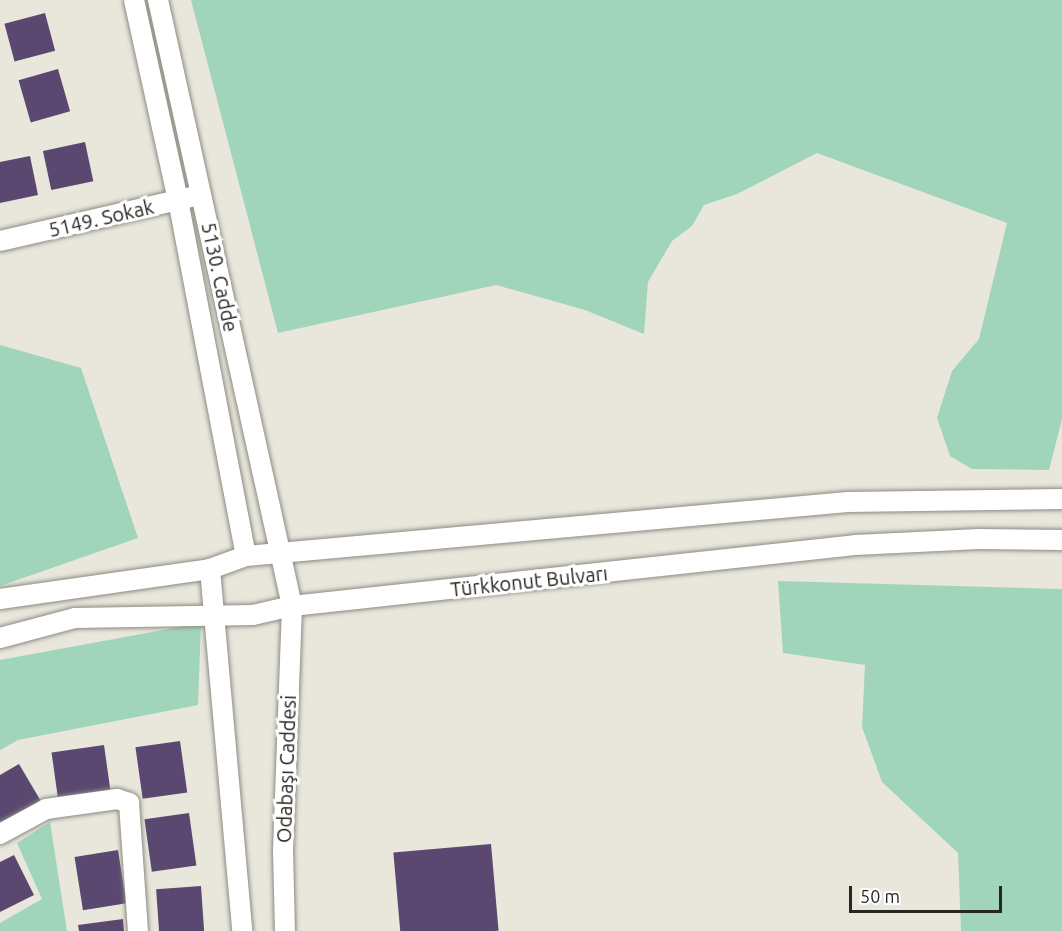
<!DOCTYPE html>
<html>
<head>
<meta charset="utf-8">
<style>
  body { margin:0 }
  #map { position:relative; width:1062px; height:931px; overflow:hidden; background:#e9e7dc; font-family:Ubuntu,sans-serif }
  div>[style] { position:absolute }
  .green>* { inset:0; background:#a1d5bb }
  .building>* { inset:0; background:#5a4871; transform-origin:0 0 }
  .roads { filter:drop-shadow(0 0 2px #8d8b82) drop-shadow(0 0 2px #8d8b82) }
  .minor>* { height:20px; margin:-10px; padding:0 10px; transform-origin:10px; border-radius:10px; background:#fff }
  span { translate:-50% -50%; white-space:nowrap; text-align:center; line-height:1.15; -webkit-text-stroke:6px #fff; paint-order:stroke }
  .street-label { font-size:20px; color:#272622 }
  .scale { position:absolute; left:849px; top:886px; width:153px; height:27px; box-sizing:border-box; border:3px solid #272622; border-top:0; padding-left:8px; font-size:18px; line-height:21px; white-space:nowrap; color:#272622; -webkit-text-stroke:4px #fff; paint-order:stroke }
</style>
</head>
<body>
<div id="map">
  <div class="green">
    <div style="clip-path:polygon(191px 0,1062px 0,1062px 419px,1049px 470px,972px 469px,950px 456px,937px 418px,952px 371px,979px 339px,1007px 223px,817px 153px,737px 194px,704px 205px,692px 226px,672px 241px,648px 282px,644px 334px,585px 310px,496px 285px,278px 333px)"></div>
    <div style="clip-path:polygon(0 345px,81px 368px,138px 538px,0 586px)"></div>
    <div style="clip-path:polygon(778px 581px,1062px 589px,1062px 931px,961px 931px,958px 853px,882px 782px,862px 727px,865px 665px,783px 653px)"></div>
    <div style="clip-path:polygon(201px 623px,198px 705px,18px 740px,0 750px,0 660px)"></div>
    <div style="clip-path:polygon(50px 822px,67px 931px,0 931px,0 923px,42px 899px,17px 843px)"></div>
  </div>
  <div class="building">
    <div style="left:45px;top:13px;width:39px;height:42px;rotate:75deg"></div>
    <div style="left:58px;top:69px;width:44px;height:41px;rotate:74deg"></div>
    <div style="left:85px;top:142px;width:40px;height:43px;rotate:78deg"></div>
    <div style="clip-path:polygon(30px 156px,38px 195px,0 203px,0 162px)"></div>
    <div style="left:180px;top:741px;width:52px;height:45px;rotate:82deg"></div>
    <div style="left:104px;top:745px;width:45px;height:53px;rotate:82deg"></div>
    <div style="clip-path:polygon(19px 764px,42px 803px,0 827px,0 775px)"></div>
    <div style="left:189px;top:813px;width:53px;height:45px;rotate:82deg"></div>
    <div style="left:491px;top:844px;width:87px;height:98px;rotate:85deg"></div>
    <div style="left:118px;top:850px;width:54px;height:44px;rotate:81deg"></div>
    <div style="clip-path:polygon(14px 855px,34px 895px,0 912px,0 862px)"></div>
    <div style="left:201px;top:886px;width:45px;height:45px;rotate:86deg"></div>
    <div style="clip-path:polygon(123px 919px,124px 931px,79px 931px,78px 925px)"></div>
  </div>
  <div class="roads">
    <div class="minor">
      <div style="left:134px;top:0;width:205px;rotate:77.6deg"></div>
      <div style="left:178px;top:200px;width:362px;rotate:79.2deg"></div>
      <div style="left:158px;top:0;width:621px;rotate:77.53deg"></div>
      <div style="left:292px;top:606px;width:244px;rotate:92.1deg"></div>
      <div style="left:283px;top:850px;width:81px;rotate:88.6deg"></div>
      <div style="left:0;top:241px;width:195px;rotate:-13deg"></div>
      <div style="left:210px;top:569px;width:363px;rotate:84.9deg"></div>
      <div style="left:0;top:599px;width:212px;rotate:-8.1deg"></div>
      <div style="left:210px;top:569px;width:38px;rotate:-20deg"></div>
      <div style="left:246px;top:556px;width:604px;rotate:-5.13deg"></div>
      <div style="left:848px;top:502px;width:214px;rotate:-0.8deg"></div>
      <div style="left:0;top:638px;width:78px;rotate:-14.9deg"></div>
      <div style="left:75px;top:618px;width:178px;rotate:-1deg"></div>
      <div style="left:253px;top:615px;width:40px;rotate:-13deg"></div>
      <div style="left:292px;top:606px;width:566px;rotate:-6.18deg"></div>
      <div style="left:855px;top:545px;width:124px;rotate:-2.8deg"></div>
      <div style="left:979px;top:539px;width:83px;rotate:0.7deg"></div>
      <div style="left:0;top:834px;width:52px;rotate:-28.5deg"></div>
      <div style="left:46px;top:809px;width:72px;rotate:-8deg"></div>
      <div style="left:117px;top:799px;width:13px;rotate:18deg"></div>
      <div style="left:129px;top:803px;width:128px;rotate:86deg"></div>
    </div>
  </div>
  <div class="street-label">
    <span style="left:101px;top:218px;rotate:-13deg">5149. Sokak</span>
    <span style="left:220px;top:277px;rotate:78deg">5130. Cadde</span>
    <span style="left:529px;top:581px;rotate:-6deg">Türkkonut Bulvarı</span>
    <span style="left:286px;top:769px;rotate:-88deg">Odabaşı Caddesi</span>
  </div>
  <div class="scale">50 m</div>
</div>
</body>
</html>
